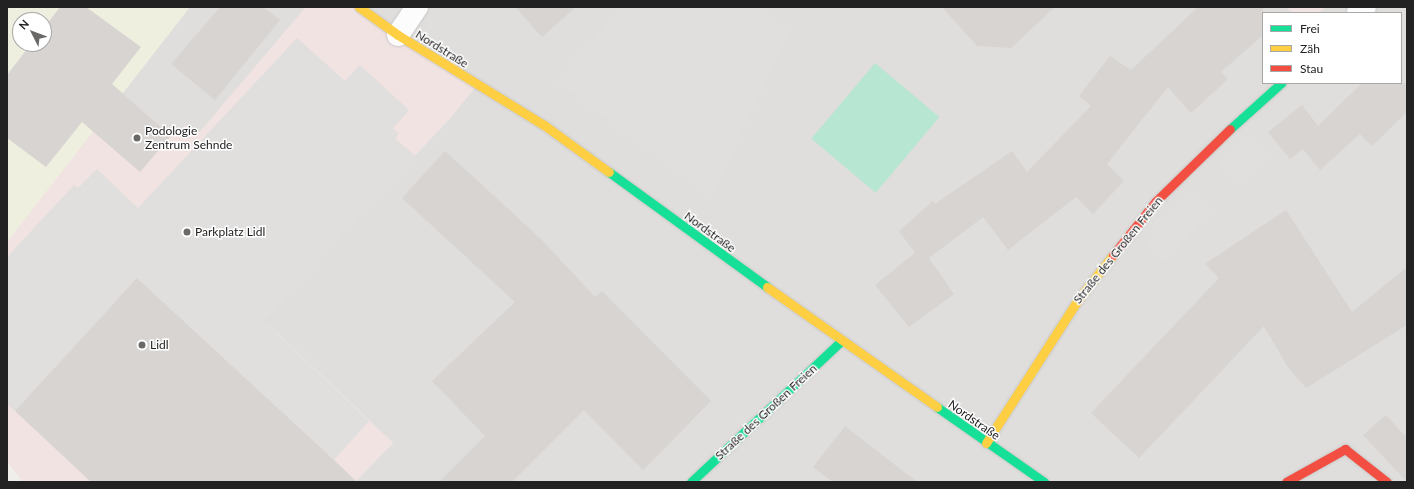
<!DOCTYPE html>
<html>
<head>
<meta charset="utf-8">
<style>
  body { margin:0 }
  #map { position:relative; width:1414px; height:489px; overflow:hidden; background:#f0eeeb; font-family:Lato,sans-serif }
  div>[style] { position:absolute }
  .residential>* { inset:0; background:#dfdedc }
  .commercial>* { inset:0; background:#f1e3e1 }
  .farmland>* { inset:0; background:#efefdf }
  .pitch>* { inset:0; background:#b7e6d2; transform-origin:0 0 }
  .parking>* { inset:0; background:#e0dfde; transform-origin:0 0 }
  .building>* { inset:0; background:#d7d4d2 }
  .roads { filter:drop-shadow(0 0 1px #c9c8c7) drop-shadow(0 0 1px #c9c8c7) }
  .street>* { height:22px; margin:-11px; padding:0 11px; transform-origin:11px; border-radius:11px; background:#fdfcfc }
  .fast>* { height:9px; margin:-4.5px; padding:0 4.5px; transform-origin:4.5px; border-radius:4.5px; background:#16e098 }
  .slow>* { height:9px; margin:-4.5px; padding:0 4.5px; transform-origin:4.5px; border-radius:4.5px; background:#ffcf43 }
  .jam>* { height:9px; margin:-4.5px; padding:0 4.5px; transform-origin:4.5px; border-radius:4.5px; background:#f24e42 }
  .dots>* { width:11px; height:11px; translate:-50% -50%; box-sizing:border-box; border:2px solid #fff; border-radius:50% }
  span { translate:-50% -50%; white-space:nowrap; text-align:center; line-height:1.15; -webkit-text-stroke:3px #fff; paint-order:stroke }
  .street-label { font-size:12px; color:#222 }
  .poi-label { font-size:12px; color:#222 }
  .left { translate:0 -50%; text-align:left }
  .frame { position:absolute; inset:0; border:8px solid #222; pointer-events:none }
  .legend { position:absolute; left:1262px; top:12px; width:140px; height:72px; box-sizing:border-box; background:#fff; border:1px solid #a7a7a7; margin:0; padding:5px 7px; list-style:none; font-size:12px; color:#222 }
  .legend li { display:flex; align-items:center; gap:8px; height:20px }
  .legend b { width:20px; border:1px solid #a7a7a7 }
  .north { position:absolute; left:12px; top:12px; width:40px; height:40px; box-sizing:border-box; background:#fff; border:1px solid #a7a7a7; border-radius:50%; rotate:312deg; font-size:11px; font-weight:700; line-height:16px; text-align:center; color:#222 }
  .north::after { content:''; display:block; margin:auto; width:14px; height:18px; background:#6a6968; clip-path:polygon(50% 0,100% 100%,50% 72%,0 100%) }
</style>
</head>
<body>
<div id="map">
  <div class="residential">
    <div style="clip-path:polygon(evenodd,7px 7px,306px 7px,197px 136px,173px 138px,122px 93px,7px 242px,7px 7px,20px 20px,44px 20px,44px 44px,20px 44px,20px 20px)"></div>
    <div style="clip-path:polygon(evenodd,359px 7px,1407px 7px,1407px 482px,355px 482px,393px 443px,262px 319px,450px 118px,477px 85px,359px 7px,1263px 13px,1401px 13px,1401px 83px,1263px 83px,1263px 13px)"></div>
  </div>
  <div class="commercial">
    <div style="clip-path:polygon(306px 7px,359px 7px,478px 84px,450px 118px,262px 319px,393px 443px,355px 482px,23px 482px,7px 462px,7px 242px,122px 93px,173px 138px,185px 125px,197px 135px)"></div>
    <div style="clip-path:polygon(1286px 7px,1326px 7px,1319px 13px,1292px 13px)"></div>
  </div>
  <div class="farmland">
    <div style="clip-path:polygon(evenodd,7px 7px,190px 7px,7px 242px,7px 7px,20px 20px,44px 20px,44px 44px,20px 44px,20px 20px)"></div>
  </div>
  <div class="pitch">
    <div style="left:875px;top:63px;width:84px;height:99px;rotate:40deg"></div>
  </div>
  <div class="parking">
    <div style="clip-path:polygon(627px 7px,752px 7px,791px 34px,780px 50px,712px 195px,557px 82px,607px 24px,621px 16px)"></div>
    <div style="clip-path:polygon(297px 38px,345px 81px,360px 65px,409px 110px,393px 128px,399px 134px,395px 138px,415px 156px,262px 319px,369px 421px,334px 460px,137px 278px,15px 411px,7px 404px,7px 257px,74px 185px,78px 188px,97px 169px,138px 208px)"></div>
    <div style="left:1249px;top:135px;width:29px;height:42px;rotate:49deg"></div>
    <div style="clip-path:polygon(1193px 190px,1212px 211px,1164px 262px,1146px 244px)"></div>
  </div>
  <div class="building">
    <div style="clip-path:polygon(60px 7px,86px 7px,141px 47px,112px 84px,171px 136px,140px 172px,82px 122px,46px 167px,7px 138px,7px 75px,31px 44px,44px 44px,44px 28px)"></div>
    <div style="clip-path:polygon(220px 7px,263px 7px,280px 20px,215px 100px,171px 64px)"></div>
    <div style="clip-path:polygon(515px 7px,576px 7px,542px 37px)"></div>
    <div style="clip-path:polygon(942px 7px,1055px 7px,1011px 48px,977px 46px)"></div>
    <div style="clip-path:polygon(1198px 7px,1263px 7px,1263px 35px,1221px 72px,1228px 79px,1191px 113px,1168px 87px,1107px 164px,1124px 181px,1093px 214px,1076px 197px,1008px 250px,983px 217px,929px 258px,954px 294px,909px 327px,875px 285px,915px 253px,899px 231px,933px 201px,935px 204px,1012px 151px,1027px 172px,1091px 106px,1079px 96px,1110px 56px,1131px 70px)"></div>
    <div style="clip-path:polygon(1362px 83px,1407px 83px,1407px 112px,1372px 146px,1360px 134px,1320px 170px,1303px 149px,1290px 159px,1268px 132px,1302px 105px,1318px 126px)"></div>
    <div style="clip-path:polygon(445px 151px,541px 239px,595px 297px,602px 291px,711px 401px,643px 470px,584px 410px,512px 482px,439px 482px,485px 436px,432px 381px,515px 302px,402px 198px)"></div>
    <div style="clip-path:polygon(1286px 210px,1352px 312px,1407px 267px,1407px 325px,1306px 388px,1287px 366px,1264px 326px,1139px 458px,1091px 413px,1219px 278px,1205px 264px)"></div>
    <div style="clip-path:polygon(137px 278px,334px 460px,357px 482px,91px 482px,15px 411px)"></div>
    <div style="clip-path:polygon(1386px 415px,1407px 438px,1407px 482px,1363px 435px)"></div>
    <div style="clip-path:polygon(845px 426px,917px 482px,833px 482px,813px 467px)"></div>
  </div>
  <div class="roads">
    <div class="street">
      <div style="left:1358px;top:13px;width:9px;rotate:-41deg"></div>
      <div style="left:398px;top:35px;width:34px;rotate:-56deg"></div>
    </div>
    <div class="fast">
      <div style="left:1230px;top:129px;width:69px;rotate:-42deg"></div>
      <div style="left:609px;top:172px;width:195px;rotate:36deg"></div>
      <div style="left:937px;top:407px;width:131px;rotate:35deg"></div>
      <div style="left:691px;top:482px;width:206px;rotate:-43.2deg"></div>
    </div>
    <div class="slow">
      <div style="left:359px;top:7px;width:48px;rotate:35.7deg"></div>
      <div style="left:398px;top:35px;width:172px;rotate:31.7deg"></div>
      <div style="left:544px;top:125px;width:80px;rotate:35.9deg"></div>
      <div style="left:767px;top:287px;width:208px;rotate:35.2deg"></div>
      <div style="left:986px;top:443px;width:169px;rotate:-57.3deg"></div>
      <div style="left:1077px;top:301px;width:58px;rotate:-52deg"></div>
    </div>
    <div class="jam">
      <div style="left:1113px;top:255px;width:69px;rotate:-51.5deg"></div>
      <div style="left:1156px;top:201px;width:103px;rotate:-44.2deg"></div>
      <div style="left:1286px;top:482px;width:68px;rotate:-29.2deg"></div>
      <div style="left:1345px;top:449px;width:53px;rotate:38.2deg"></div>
    </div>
  </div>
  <div class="dots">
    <div style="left:137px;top:138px;background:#6a6968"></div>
    <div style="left:187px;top:232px;background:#6a6968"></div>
    <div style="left:142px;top:345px;background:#6a6968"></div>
  </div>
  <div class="street-label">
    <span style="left:442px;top:49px;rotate:32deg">Nordstraße</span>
    <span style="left:710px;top:232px;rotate:36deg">Nordstraße</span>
    <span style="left:1118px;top:250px;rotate:-51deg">Straße des Großen Freien</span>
    <span style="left:766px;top:412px;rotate:-43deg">Straße des Großen Freien</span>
    <span style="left:974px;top:420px;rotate:35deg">Nordstraße</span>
  </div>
  <div class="poi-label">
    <span class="left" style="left:145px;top:138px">Podologie<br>Zentrum Sehnde</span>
    <span class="left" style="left:195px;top:232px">Parkplatz Lidl</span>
    <span class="left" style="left:150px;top:345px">Lidl</span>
  </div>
  <div class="frame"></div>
  <ul class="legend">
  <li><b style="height:5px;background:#16e098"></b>Frei</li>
  <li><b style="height:5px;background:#ffcf43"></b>Zäh</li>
  <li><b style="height:5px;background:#f24e42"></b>Stau</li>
  </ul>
  <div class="north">N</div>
</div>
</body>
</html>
